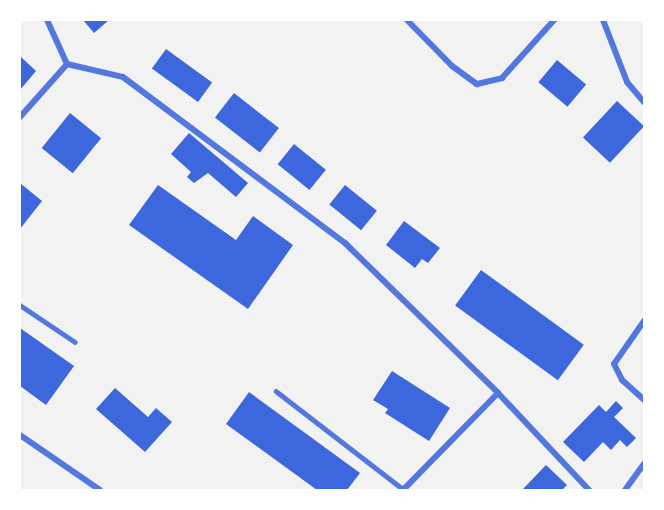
<!DOCTYPE html>
<html>
<head>
<meta charset="utf-8">
<style>
  body { margin:0 }
  #map { position:relative; width:664px; height:510px; overflow:hidden; background:#f2f2f2; font-family:Ubuntu,sans-serif }
  div>[style] { position:absolute }
  .building>* { inset:0; background:#3d67dc; transform-origin:0 0 }
  .service>* { height:4.5px; margin:-2.25px; padding:0 2.25px; transform-origin:2.25px; border-radius:2.25px; background:#5277de }
  .minor>* { height:6px; margin:-3px; padding:0 3px; transform-origin:3px; border-radius:3px; background:#5277de }
  span { translate:-50% -50%; white-space:nowrap; text-align:center; line-height:1.15; -webkit-text-stroke:4.5px #fff; paint-order:stroke }
  .frame { position:absolute; inset:0; border:21px solid #fff; pointer-events:none }
</style>
</head>
<body>
<div id="map">
  <div class="building">
    <div style="clip-path:polygon(83px 20px,109px 20px,94px 33px)"></div>
    <div style="left:166px;top:49px;width:57px;height:24px;rotate:36deg"></div>
    <div style="clip-path:polygon(20px 56px,36px 71px,20px 90px)"></div>
    <div style="left:557px;top:60px;width:38px;height:29px;rotate:40deg"></div>
    <div style="left:234px;top:93px;width:57px;height:31px;rotate:38deg"></div>
    <div style="left:617px;top:101px;width:37px;height:50px;rotate:43deg"></div>
    <div style="left:70px;top:113px;width:40px;height:45px;rotate:39deg"></div>
    <div style="clip-path:polygon(189px 133px,248px 183px,236px 197px,208px 173px,194px 183px,187px 177px,191px 172px,171px 154px)"></div>
    <div style="left:294px;top:144px;width:41px;height:26px;rotate:39deg"></div>
    <div style="clip-path:polygon(20px 183px,42px 201px,20px 229px)"></div>
    <div style="clip-path:polygon(158px 185px,236px 240px,253px 216px,293px 245px,248px 309px,129px 225px)"></div>
    <div style="left:345px;top:185px;width:41px;height:25px;rotate:39deg"></div>
    <div style="clip-path:polygon(404px 221px,440px 248px,428px 263px,422px 259px,415px 268px,386px 245px)"></div>
    <div style="left:481px;top:270px;width:127px;height:44px;rotate:36deg"></div>
    <div style="clip-path:polygon(20px 328px,74px 366px,46px 405px,20px 386px)"></div>
    <div style="clip-path:polygon(392px 371px,450px 408px,429px 441px,385px 413px,388px 409px,373px 400px)"></div>
    <div style="clip-path:polygon(115px 388px,148px 417px,156px 408px,172px 422px,145px 452px,96px 409px)"></div>
    <div style="clip-path:polygon(249px 392px,360px 473px,347px 490px,317px 490px,226px 424px)"></div>
    <div style="clip-path:polygon(616px 401px,623px 408px,614px 417px,636px 438px,627px 447px,620px 440px,611px 450px,603px 442px,584px 462px,563px 442px,599px 405px,606px 412px)"></div>
    <div style="clip-path:polygon(546px 465px,567px 485px,562px 490px,522px 490px)"></div>
  </div>
  <div class="service">
    <div style="left:20px;top:305px;width:66px;rotate:33.9deg"></div>
    <div style="left:276px;top:391px;width:162px;rotate:37.7deg"></div>
  </div>
  <div class="minor">
    <div style="left:407px;top:20px;width:64px;rotate:45.6deg"></div>
    <div style="left:452px;top:66px;width:31px;rotate:36deg"></div>
    <div style="left:477px;top:84px;width:26px;rotate:-13deg"></div>
    <div style="left:502px;top:78px;width:78px;rotate:-48.1deg"></div>
    <div style="left:603px;top:20px;width:66px;rotate:68.8deg"></div>
    <div style="left:627px;top:82px;width:26px;rotate:50deg"></div>
    <div style="left:67px;top:64px;width:57px;rotate:13.1deg"></div>
    <div style="left:123px;top:77px;width:277px;rotate:36.8deg"></div>
    <div style="left:345px;top:243px;width:214px;rotate:44.4deg"></div>
    <div style="left:498px;top:393px;width:136px;rotate:134.4deg"></div>
    <div style="left:20px;top:117px;width:71px;rotate:-48.4deg"></div>
    <div style="left:67px;top:64px;width:48px;rotate:-114.4deg"></div>
    <div style="left:644px;top:321px;width:52px;rotate:124.9deg"></div>
    <div style="left:614px;top:364px;width:18px;rotate:63deg"></div>
    <div style="left:622px;top:380px;width:30px;rotate:42deg"></div>
    <div style="left:498px;top:393px;width:133px;rotate:46.8deg"></div>
    <div style="left:20px;top:435px;width:97px;rotate:34.5deg"></div>
    <div style="left:625px;top:490px;width:32px;rotate:-54deg"></div>
  </div>
  <div class="frame"></div>
</div>
</body>
</html>
